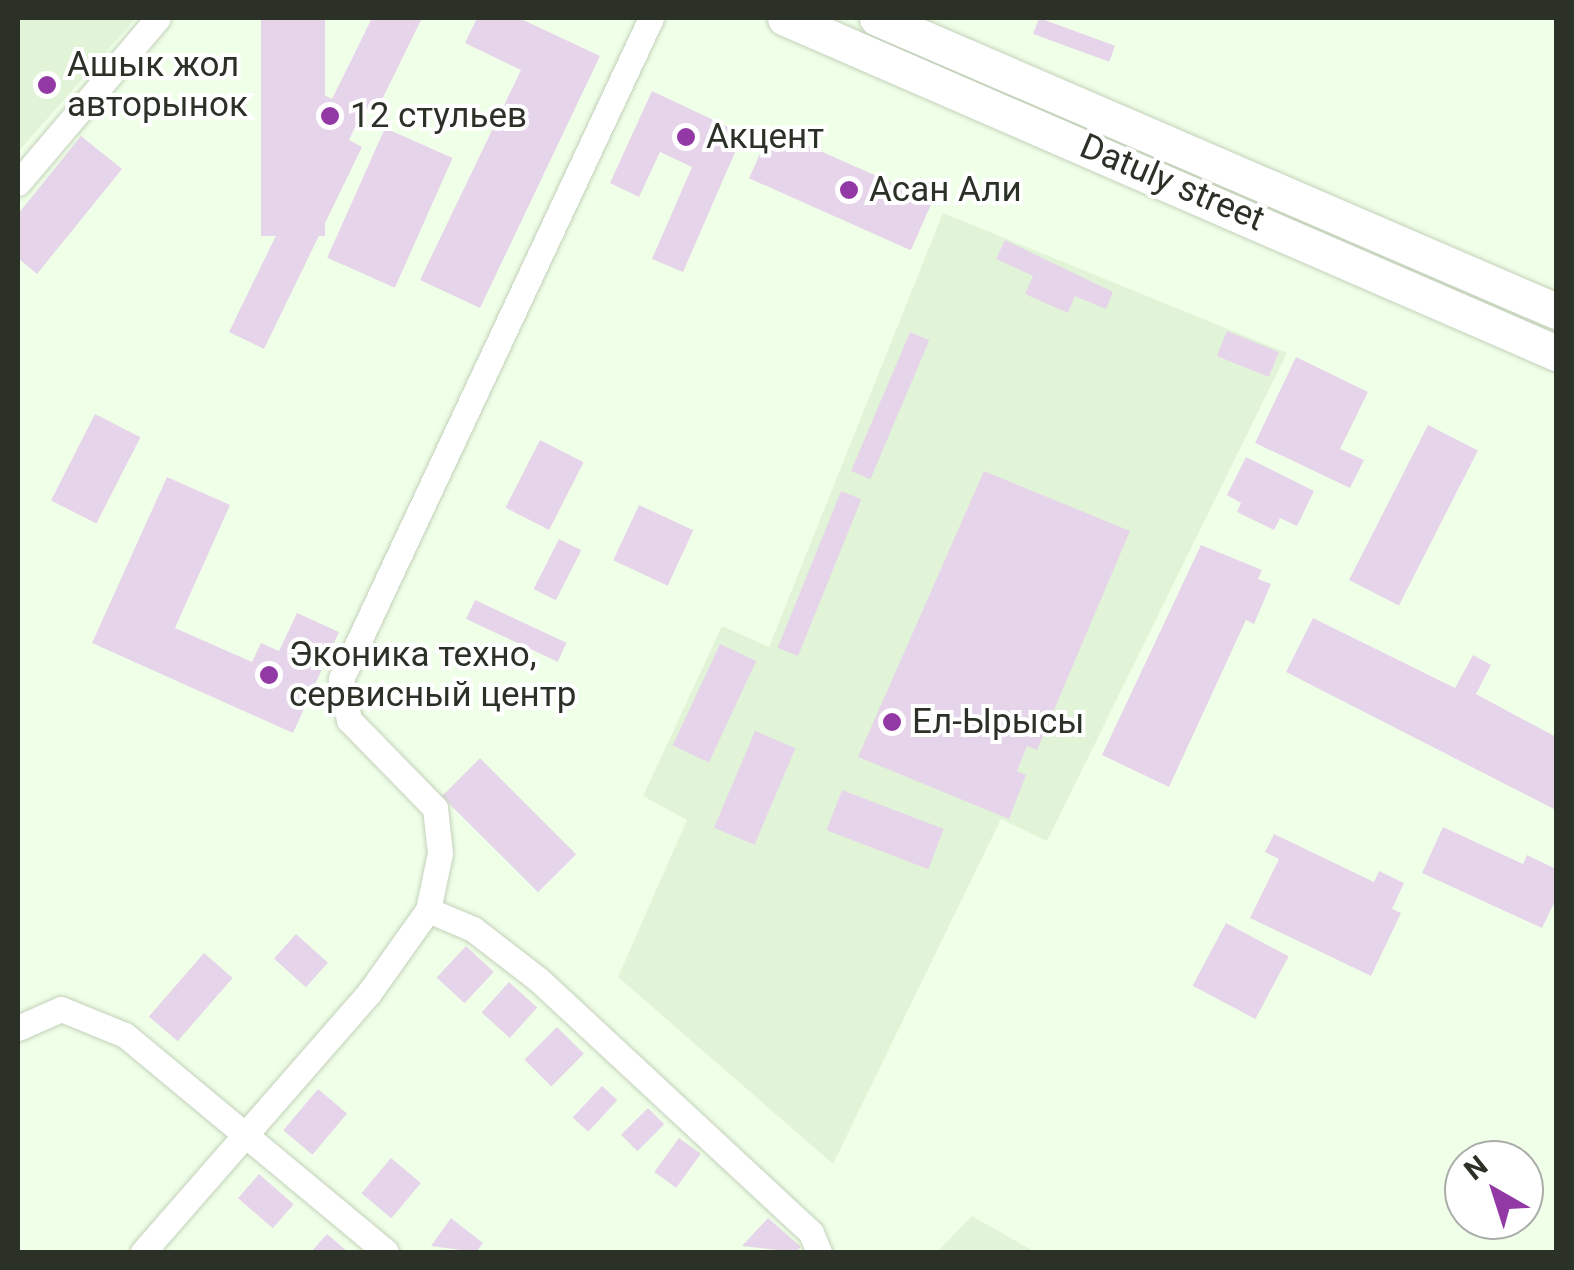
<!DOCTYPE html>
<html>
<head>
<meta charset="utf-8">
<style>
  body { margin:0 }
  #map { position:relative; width:1574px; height:1270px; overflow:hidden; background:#f0ffe8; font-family:Roboto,sans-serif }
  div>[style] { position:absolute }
  .built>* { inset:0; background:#e2f4d7 }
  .building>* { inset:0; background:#e6d5ea; transform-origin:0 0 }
  .roads { filter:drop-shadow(0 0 2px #c3d1bb) drop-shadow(0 0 2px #c3d1bb) }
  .minor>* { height:25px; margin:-12.5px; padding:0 12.5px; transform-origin:12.5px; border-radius:12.5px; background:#fff }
  .highway>* { height:35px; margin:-17.5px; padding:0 17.5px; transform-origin:17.5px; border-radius:17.5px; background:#fff }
  .dots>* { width:28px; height:28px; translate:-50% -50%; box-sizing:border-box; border:5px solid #fff; border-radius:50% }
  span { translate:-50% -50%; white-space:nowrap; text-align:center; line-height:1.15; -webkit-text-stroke:8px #fff; paint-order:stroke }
  .poi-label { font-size:35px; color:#2c3128 }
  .left { translate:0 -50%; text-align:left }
  .street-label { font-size:35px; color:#2c3128 }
  .frame { position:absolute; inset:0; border:20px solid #2c3128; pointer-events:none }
  .north { position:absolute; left:1444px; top:1140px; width:100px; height:100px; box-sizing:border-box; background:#fff; border:2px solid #abada9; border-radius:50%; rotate:321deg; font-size:28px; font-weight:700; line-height:40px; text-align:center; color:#2c3128 }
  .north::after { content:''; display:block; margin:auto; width:35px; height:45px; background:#9239a5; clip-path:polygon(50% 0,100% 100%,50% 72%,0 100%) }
</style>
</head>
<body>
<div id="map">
  <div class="built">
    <div style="clip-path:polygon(18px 18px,136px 18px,18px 152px)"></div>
    <div style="clip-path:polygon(943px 213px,1287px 353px,1047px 841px,1001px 819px,833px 1164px,618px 977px,687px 820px,643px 796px,722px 626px,769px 647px)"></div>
    <div style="clip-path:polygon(972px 1216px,1035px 1252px,937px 1252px)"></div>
  </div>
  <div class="building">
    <div style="left:261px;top:18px;width:64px;height:218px"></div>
    <div style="clip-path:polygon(372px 18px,422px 18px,375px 114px,364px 108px,349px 140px,362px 147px,264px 349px,229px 332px,325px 135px,304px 125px,320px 93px,332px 99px)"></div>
    <div style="clip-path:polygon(477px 18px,519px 18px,600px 56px,480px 308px,420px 280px,521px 70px,465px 43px)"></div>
    <div style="left:1039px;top:18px;width:81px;height:17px;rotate:20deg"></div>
    <div style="clip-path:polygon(652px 91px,743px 134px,683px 272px,652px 259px,692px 167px,660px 152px,639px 197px,610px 183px)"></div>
    <div style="left:385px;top:128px;width:74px;height:142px;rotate:24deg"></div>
    <div style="left:771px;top:129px;width:177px;height:54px;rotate:24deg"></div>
    <div style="clip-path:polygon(81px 136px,122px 169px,37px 274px,18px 258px,18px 214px)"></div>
    <div style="clip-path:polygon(1005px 240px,1113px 292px,1106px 309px,1075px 296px,1068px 313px,1025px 294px,1033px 276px,996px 259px)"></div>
    <div style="left:1227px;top:331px;width:56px;height:27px;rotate:22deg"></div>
    <div style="left:910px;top:332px;width:21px;height:151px;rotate:23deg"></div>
    <div style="clip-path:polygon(1296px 357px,1368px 392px,1340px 449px,1364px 460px,1350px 488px,1255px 443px)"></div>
    <div style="left:95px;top:414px;width:51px;height:97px;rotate:27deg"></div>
    <div style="left:1428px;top:425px;width:56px;height:174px;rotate:27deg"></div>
    <div style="left:540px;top:440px;width:49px;height:76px;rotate:27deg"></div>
    <div style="clip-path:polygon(1246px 457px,1314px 491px,1297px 526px,1280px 518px,1274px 530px,1237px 512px,1241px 503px,1227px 495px)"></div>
    <div style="clip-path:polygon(984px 471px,1130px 531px,1037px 750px,1027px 746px,1017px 771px,1026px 775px,1009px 819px,858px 757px)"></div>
    <div style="clip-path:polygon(167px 477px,230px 505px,175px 628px,252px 662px,261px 643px,279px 651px,297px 613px,339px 632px,293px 733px,92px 643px)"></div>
    <div style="left:841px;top:491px;width:22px;height:169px;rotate:22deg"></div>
    <div style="left:639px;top:505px;width:60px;height:61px;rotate:25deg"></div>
    <div style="left:559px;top:539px;width:25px;height:56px;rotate:27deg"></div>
    <div style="clip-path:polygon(1201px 545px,1262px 570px,1258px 579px,1271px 584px,1254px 624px,1246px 620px,1169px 787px,1102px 755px)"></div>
    <div style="left:475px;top:600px;width:101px;height:21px;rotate:25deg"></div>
    <div style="clip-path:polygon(1313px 618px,1455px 688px,1473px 655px,1491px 665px,1476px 694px,1556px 737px,1556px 810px,1286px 672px)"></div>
    <div style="left:720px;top:644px;width:40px;height:112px;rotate:25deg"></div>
    <div style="left:755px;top:731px;width:44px;height:105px;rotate:23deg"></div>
    <div style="left:480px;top:758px;width:136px;height:54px;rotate:45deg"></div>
    <div style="left:842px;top:790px;width:109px;height:43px;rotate:21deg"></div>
    <div style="clip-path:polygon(1443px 827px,1523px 864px,1527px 855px,1556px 869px,1556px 899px,1542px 928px,1422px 873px)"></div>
    <div style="clip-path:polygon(1274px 834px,1374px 882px,1379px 871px,1404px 883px,1392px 909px,1401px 913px,1371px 976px,1250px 918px,1279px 859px,1265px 852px)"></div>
    <div style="left:1226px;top:923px;width:71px;height:71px;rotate:28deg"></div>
    <div style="left:296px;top:934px;width:43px;height:33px;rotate:42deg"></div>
    <div style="left:466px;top:946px;width:38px;height:43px;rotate:43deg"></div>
    <div style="left:204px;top:953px;width:38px;height:84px;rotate:41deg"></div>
    <div style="left:509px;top:982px;width:38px;height:41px;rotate:42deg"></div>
    <div style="left:557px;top:1027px;width:38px;height:46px;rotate:45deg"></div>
    <div style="left:602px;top:1086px;width:21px;height:43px;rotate:43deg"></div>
    <div style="left:318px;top:1089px;width:38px;height:54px;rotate:40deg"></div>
    <div style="left:648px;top:1108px;width:23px;height:38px;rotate:45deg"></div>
    <div style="left:679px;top:1138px;width:27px;height:42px;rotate:36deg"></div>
    <div style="left:391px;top:1158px;width:39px;height:46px;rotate:40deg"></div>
    <div style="left:259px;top:1174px;width:46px;height:32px;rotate:41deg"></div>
    <div style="clip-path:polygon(451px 1218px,483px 1243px,476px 1252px,431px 1246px)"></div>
    <div style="clip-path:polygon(768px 1218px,801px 1247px,795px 1252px,742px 1246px)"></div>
    <div style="clip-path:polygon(327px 1234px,348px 1252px,311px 1252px)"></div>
  </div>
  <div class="roads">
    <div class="minor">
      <div style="left:18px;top:183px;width:216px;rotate:-49.7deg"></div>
      <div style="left:428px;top:910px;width:58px;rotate:-78.1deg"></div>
      <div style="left:440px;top:853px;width:45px;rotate:-96.3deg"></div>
      <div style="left:435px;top:808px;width:123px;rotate:-134.3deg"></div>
      <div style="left:349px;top:720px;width:42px;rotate:-101deg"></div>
      <div style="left:341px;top:679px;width:730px;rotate:-64.87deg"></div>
      <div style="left:18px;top:1028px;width:47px;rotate:-23.8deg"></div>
      <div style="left:61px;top:1009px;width:69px;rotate:22.1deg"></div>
      <div style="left:125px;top:1035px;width:339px;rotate:39.7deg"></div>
      <div style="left:143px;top:1252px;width:344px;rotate:-48.9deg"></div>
      <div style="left:369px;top:993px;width:102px;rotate:-54.6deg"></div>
      <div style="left:428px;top:910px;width:49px;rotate:22.9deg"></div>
      <div style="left:473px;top:929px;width:82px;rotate:37.6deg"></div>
      <div style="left:538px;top:979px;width:373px;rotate:42.9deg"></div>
      <div style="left:811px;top:1233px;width:21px;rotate:67deg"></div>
    </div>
    <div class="highway">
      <div style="left:785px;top:18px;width:841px;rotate:23.48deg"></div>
      <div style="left:877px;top:18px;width:740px;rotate:23.34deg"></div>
    </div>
  </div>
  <div class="dots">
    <div style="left:47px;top:85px;background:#9239a5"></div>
    <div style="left:330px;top:116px;background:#9239a5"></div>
    <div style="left:686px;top:137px;background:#9239a5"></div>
    <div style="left:849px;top:190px;background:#9239a5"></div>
    <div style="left:269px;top:675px;background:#9239a5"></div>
    <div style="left:892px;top:722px;background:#9239a5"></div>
  </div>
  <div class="poi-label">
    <span class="left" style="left:67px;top:85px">Ашык жол<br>авторынок</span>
    <span class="left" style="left:350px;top:116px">12 стульев</span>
    <span class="left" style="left:706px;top:137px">Акцент</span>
    <span class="left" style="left:869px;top:190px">Асан Али</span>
    <span class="left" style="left:289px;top:675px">Эконика техно,<br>сервисный центр</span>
    <span class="left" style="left:912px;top:722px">Ел-Ырысы</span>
  </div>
  <div class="street-label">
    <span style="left:1172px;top:183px;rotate:23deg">Datuly street</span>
  </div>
  <div class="frame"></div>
  <div class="north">N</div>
</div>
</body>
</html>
